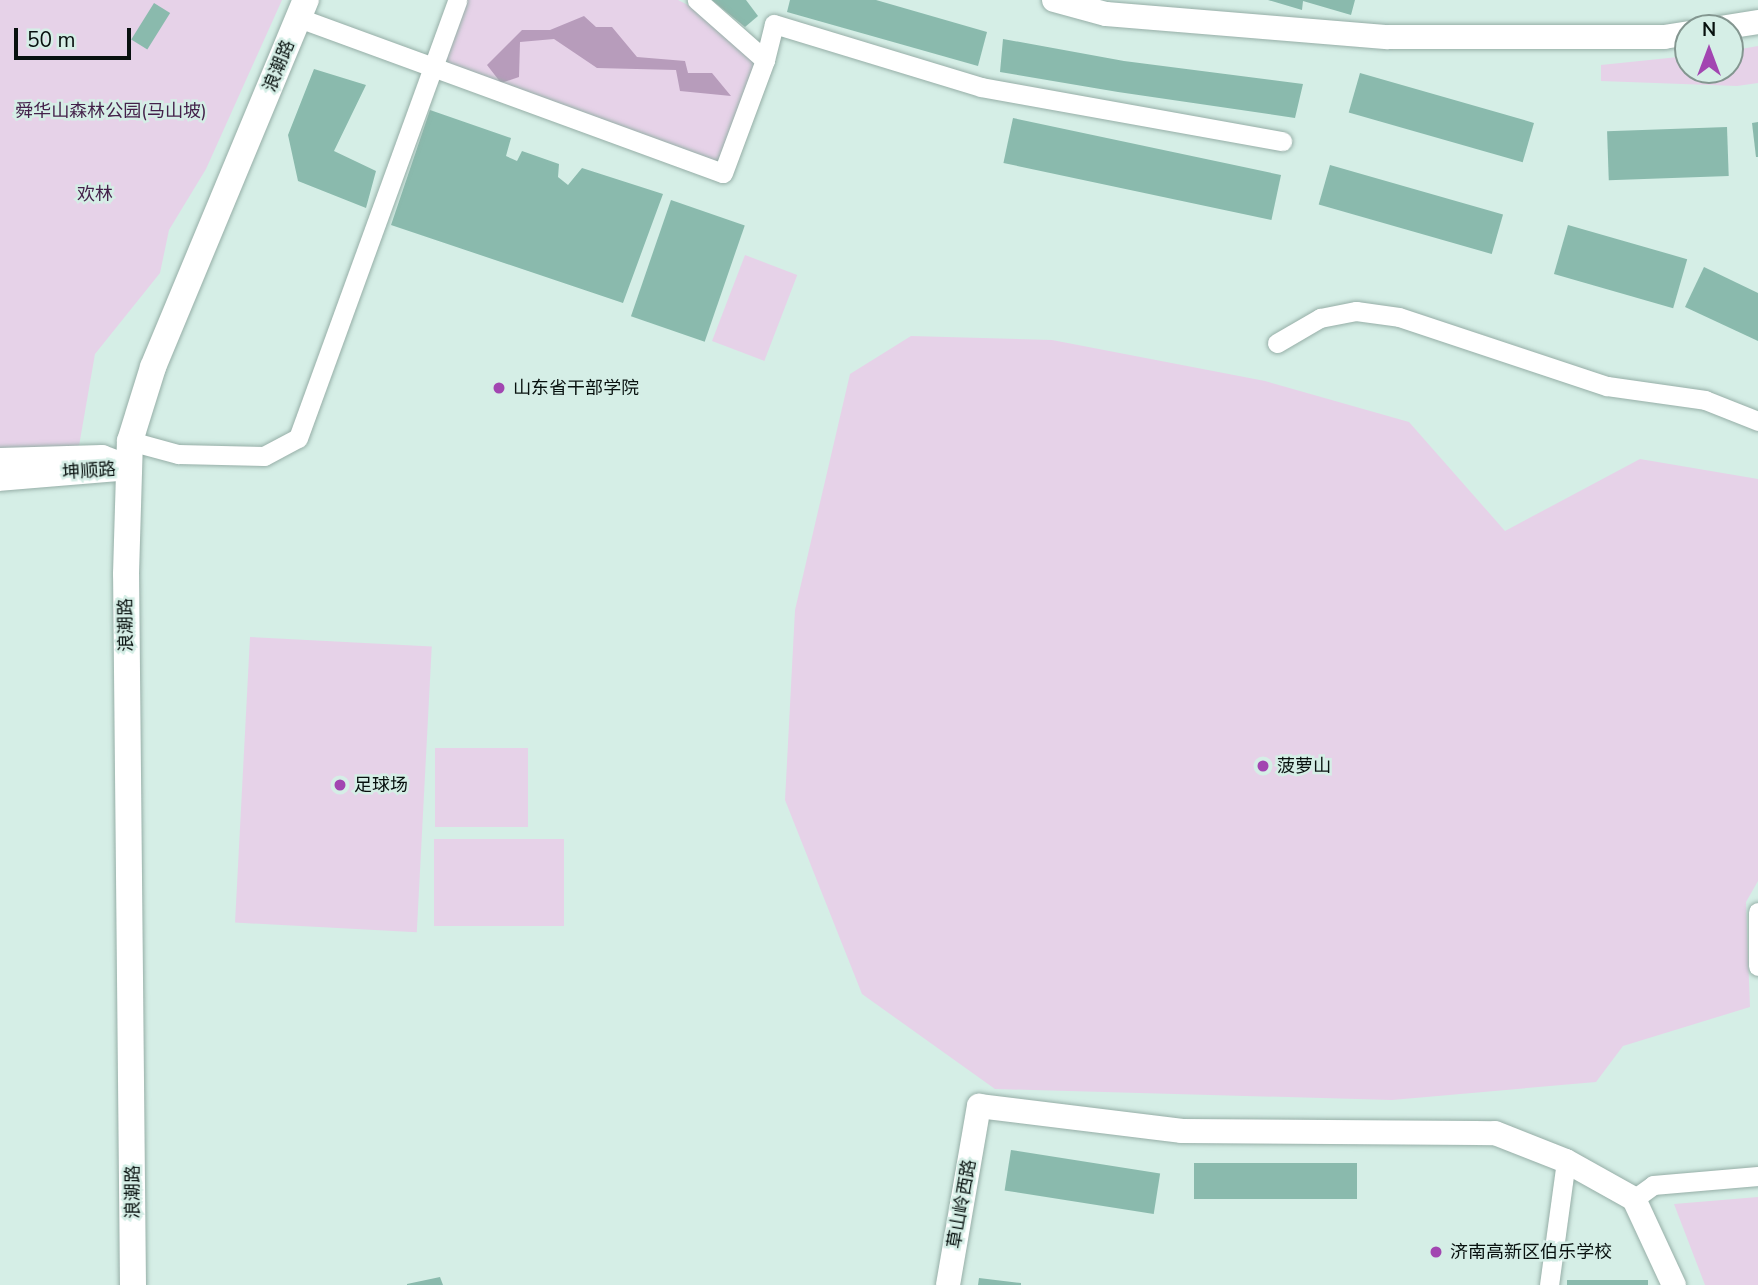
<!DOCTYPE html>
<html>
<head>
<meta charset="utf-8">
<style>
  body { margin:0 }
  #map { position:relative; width:1758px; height:1285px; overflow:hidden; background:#d5eee6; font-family:"Nunito Sans","Noto Sans SC",sans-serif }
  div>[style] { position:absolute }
  .green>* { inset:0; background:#e6d2e8; transform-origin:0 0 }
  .water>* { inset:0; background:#b79cbb }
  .building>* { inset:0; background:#8abaad; transform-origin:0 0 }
  .roads { filter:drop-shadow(0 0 2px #96aea7) drop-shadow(0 0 2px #96aea7) }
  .minor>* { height:19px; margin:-9.5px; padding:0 9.5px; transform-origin:9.5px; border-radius:9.5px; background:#fff }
  .tertiary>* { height:24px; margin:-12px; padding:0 12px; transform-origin:12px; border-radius:12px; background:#fff }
  .secondary>* { height:26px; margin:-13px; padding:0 13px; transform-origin:13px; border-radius:13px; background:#fff }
  .dots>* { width:19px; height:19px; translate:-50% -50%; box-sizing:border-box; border:4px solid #d5eee6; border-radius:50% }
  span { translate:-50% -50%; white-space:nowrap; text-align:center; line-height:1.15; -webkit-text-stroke:5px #d5eee6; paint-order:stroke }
  .street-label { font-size:18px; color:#08110f }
  .park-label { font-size:18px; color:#44214a }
  .poi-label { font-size:18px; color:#08110f }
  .left { translate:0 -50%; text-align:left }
  .north { position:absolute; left:1674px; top:14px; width:70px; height:70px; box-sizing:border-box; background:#d5eee6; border:2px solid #839690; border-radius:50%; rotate:0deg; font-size:19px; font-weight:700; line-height:28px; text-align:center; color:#08110f }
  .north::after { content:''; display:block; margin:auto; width:24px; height:32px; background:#a246b1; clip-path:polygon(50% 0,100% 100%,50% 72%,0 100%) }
  .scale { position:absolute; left:14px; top:28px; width:117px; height:32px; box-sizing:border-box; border:4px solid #08110f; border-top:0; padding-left:9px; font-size:21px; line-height:24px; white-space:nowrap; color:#08110f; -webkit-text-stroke:5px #d5eee6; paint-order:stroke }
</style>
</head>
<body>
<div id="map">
  <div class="green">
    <div style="clip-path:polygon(0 0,282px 0,206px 169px,169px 230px,160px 273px,95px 354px,79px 446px,0 450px)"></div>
    <div style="clip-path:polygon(466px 0,678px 0,688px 5px,755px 62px,718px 163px,441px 61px)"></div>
    <div style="clip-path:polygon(1758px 46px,1758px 83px,1737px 86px,1601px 81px,1601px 65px,1688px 56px,1688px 70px,1730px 70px,1730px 51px)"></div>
    <div style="left:745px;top:255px;width:56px;height:92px;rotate:21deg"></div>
    <div style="clip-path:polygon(911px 336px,1052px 340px,1265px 381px,1409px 422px,1505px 531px,1640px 459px,1758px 479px,1758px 881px,1746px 902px,1750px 1007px,1623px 1046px,1596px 1082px,1392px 1100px,995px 1089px,862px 994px,785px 800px,795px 610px,850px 374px)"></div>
    <div style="left:250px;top:637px;width:182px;height:286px;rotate:3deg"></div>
    <div style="left:528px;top:748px;width:79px;height:93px;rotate:90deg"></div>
    <div style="left:434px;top:839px;width:130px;height:87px"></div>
    <div style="clip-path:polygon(1758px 1197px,1758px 1285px,1705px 1285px,1674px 1204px)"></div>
  </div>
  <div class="water">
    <div style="clip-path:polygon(584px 16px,596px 27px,612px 27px,637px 57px,685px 61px,688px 73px,712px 73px,731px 96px,680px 91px,676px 70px,597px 68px,554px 39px,520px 42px,519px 77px,501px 83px,487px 65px,522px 30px,550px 30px)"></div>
  </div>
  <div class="building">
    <div style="clip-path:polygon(712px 0,746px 0,758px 16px,745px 27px)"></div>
    <div style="clip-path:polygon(790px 0,876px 0,987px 32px,978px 66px,787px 12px)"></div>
    <div style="clip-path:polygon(1268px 0,1355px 0,1351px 15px,1303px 1px,1302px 10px)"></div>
    <div style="left:154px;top:3px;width:19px;height:43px;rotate:32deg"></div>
    <div style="clip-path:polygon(1003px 39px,1124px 61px,1303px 84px,1295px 118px,1118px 92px,1000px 72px)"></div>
    <div style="clip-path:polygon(314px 69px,366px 85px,334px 151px,376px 171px,366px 208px,298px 181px,288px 135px)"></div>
    <div style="left:1360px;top:73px;width:181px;height:41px;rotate:16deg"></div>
    <div style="clip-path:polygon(430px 110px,511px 138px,506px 156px,517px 161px,522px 151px,559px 164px,558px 177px,568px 185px,582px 168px,663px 194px,623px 303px,391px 225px)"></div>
    <div style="left:1013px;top:118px;width:274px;height:46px;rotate:12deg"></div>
    <div style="clip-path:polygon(1758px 122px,1758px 157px,1756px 157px,1752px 123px)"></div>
    <div style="left:1727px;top:127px;width:49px;height:120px;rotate:88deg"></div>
    <div style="left:1330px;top:165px;width:180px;height:41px;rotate:16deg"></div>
    <div style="left:671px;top:200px;width:78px;height:123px;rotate:19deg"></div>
    <div style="left:1568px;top:225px;width:124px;height:51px;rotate:16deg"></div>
    <div style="clip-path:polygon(1704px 267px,1758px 293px,1758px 341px,1685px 307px)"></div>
    <div style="left:1011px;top:1150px;width:151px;height:41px;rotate:9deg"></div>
    <div style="left:1357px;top:1163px;width:36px;height:163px;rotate:90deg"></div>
    <div style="clip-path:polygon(440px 1277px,443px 1285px,407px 1285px,407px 1284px)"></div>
    <div style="clip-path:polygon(979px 1278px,1021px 1283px,1021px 1285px,978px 1285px)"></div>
    <div style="left:1567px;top:1280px;width:81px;height:5px"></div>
  </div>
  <div class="roads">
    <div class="minor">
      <div style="left:299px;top:18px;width:451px;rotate:20.1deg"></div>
      <div style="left:723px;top:173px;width:121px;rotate:-69.6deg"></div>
      <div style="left:765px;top:60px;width:91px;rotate:-138.6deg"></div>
      <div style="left:765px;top:60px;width:37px;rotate:-76deg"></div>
      <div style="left:774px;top:24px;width:216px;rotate:16.9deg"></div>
      <div style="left:981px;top:87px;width:306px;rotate:10.2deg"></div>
      <div style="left:1277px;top:343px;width:50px;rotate:-30.2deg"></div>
      <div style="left:1320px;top:318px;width:37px;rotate:-11deg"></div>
      <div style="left:1356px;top:311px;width:43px;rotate:7.9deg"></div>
      <div style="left:1399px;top:317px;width:219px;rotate:18.4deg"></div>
      <div style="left:1607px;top:386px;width:99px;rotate:8.1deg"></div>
      <div style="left:1705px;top:400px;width:57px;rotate:21.6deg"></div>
      <div style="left:130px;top:441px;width:50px;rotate:15.2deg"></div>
      <div style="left:178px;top:454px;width:86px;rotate:1.3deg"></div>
      <div style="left:264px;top:456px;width:38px;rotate:-28deg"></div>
      <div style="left:298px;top:438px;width:466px;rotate:-70deg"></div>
      <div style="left:1758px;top:912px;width:54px;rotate:90deg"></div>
      <div style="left:1634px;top:1199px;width:24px;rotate:-36deg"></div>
      <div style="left:1653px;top:1185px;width:105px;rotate:-4.9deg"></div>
      <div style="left:1549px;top:1285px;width:125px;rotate:-82.2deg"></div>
    </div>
    <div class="tertiary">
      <div style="left:1054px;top:0;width:54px;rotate:15.1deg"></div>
      <div style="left:1106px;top:14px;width:283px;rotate:4.7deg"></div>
      <div style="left:1388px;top:37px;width:276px"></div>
      <div style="left:1664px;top:37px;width:24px;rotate:-9deg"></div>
      <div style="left:1720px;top:28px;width:38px;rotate:-9deg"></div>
      <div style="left:0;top:460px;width:102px;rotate:-1.7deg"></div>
      <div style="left:102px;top:457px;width:30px;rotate:21deg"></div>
      <div style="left:130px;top:468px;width:130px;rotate:175.2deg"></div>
      <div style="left:948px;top:1285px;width:182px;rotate:-80.2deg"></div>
      <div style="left:979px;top:1106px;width:205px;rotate:7deg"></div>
      <div style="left:1182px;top:1131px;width:313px;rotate:0.4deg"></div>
      <div style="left:1495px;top:1133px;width:76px;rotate:21.5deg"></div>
      <div style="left:1566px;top:1161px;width:78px;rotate:29.2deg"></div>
      <div style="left:1634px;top:1199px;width:95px;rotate:65.1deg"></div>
    </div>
    <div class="secondary">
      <div style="left:133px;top:1285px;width:711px;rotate:-90.56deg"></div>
      <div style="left:126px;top:574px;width:133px;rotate:-88.3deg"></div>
      <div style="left:130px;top:441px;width:77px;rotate:-72.7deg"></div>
      <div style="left:153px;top:367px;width:398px;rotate:-67.4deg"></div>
    </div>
  </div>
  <div class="dots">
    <div style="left:499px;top:388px;background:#a246b1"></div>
    <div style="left:1263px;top:766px;background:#a246b1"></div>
    <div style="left:340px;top:785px;background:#a246b1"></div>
    <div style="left:1436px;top:1252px;background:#a246b1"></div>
  </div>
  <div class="street-label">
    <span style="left:279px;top:66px;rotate:-68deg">浪潮路</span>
    <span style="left:89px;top:471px;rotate:-4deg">坤顺路</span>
    <span style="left:126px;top:625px;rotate:-91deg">浪潮路</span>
    <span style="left:133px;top:1192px;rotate:-90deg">浪潮路</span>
    <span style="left:962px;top:1204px;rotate:-80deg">草山岭西路</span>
  </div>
  <div class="park-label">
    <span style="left:111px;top:111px">舜华山森林公园(马山坡)</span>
    <span style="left:95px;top:194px">欢林</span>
  </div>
  <div class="poi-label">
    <span class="left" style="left:513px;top:388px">山东省干部学院</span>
    <span class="left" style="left:1277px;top:766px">菠萝山</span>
    <span class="left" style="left:354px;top:785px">足球场</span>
    <span class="left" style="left:1450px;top:1252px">济南高新区伯乐学校</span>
  </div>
  <div class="north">N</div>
  <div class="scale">50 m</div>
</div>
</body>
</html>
